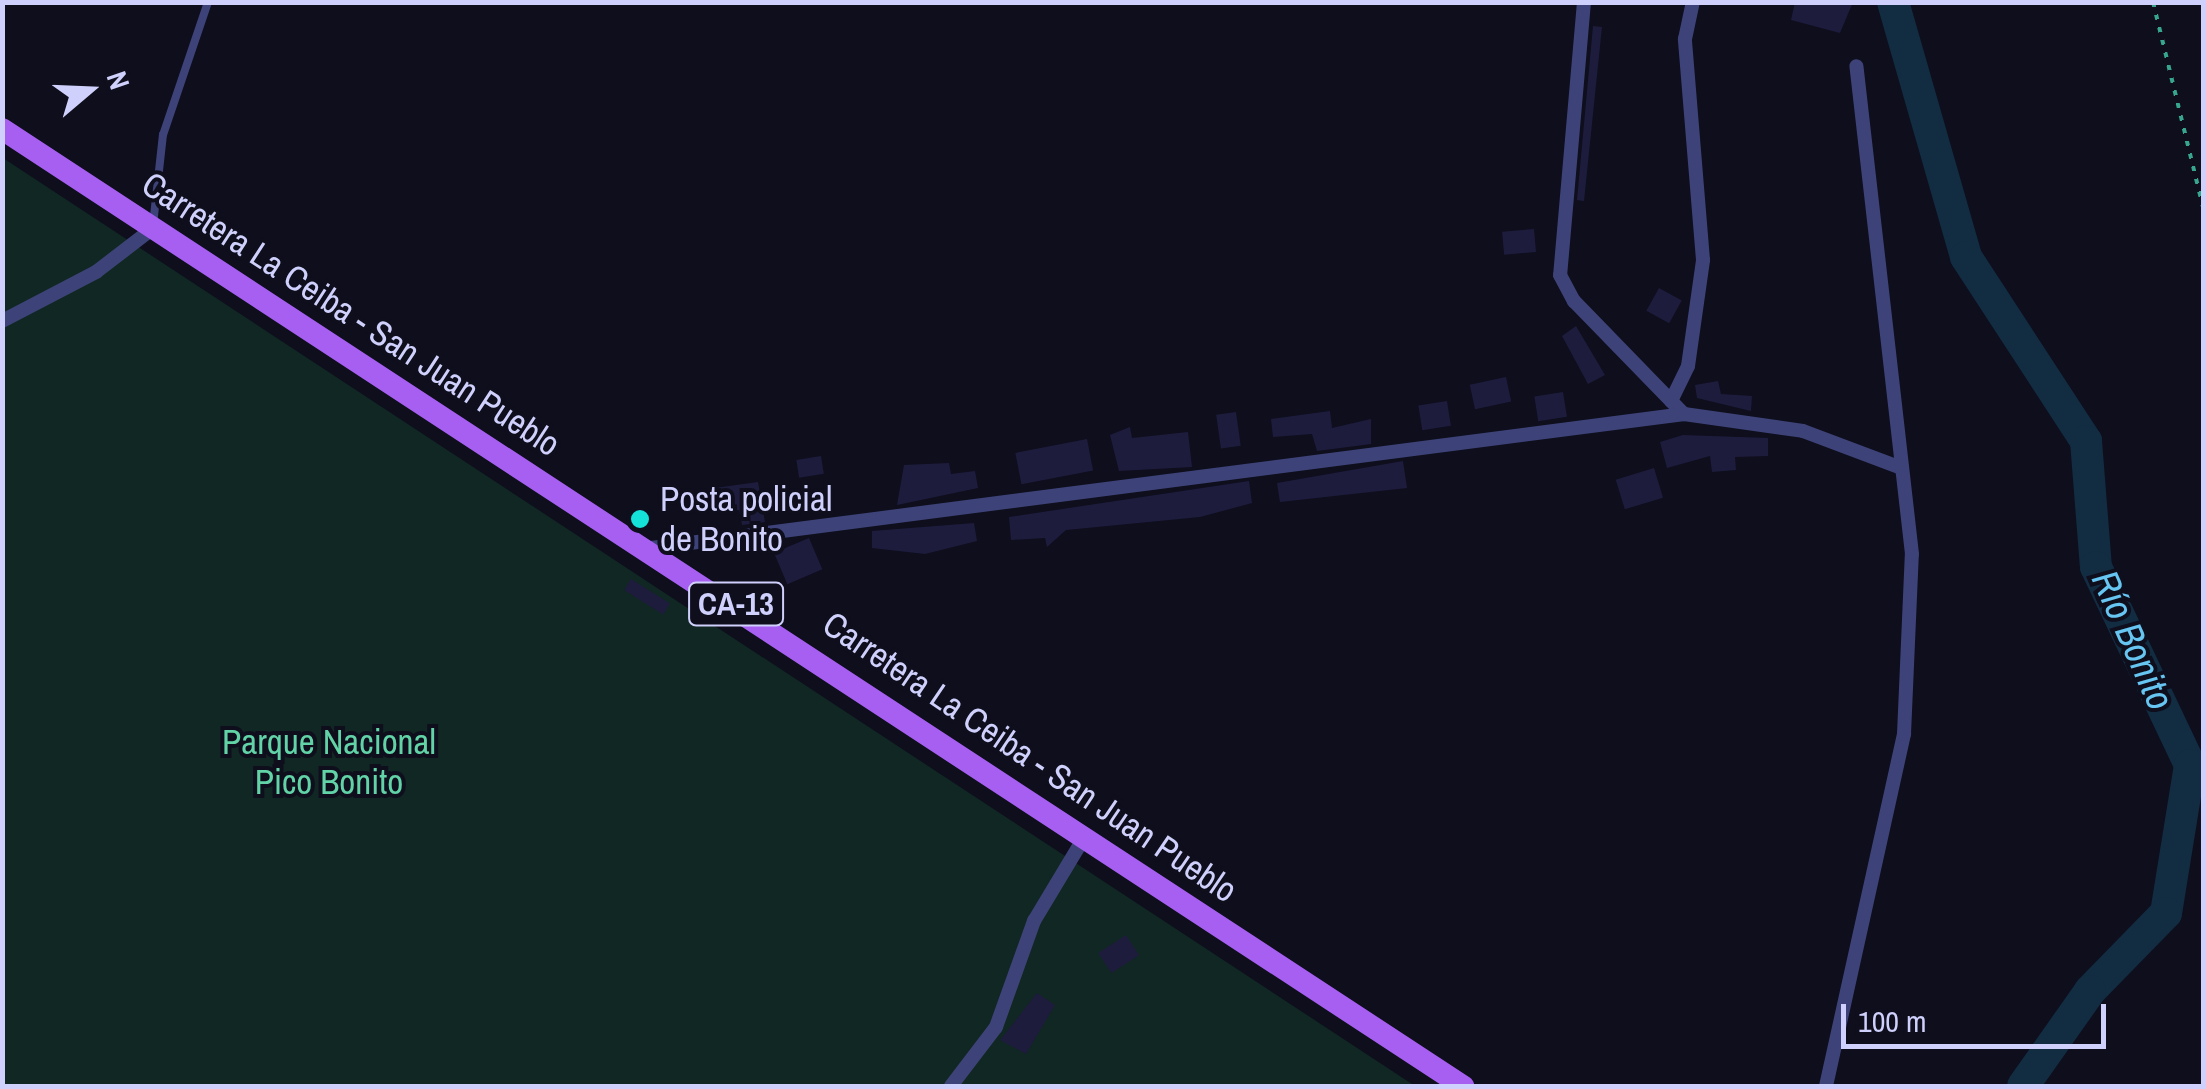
<!DOCTYPE html>
<html>
<head>
<meta charset="utf-8">
<style>
  body { margin:0 }
  #map { position:relative; width:2206px; height:1089px; overflow:hidden; background:#0e0e1d; font-family:"Archivo Narrow",sans-serif }
  div>[style] { position:absolute }
  .green>* { inset:0; background:#112723 }
  .river>* { height:32px; margin:-16px; padding:0 16px; transform-origin:16px; border-radius:16px; background:#122c42 }
  .building>* { inset:0; background:#1e1c3d; transform-origin:0 0 }
  .path>* { height:4px; margin-top:-2px; transform-origin:0; background:repeating-linear-gradient(90deg,#38a68f 0 5px,transparent 0 13px) }
  .lane>* { height:8px; margin:-4px; padding:0 4px; transform-origin:4px; border-radius:4px; background:#3d4378 }
  .street>* { height:14px; margin:-7px; padding:0 7px; transform-origin:7px; border-radius:7px; background:#3d4378 }
  .primary>* { height:22px; margin:-11px; padding:0 11px; transform-origin:11px; border-radius:11px; background:#a65ff1 }
  .dots>* { width:28px; height:28px; translate:-50% -50%; box-sizing:border-box; border:5px solid #0e0e1d; border-radius:50% }
  span { translate:-50% -50%; white-space:nowrap; text-align:center; line-height:1.15; -webkit-text-stroke:8px #0e0e1d; paint-order:stroke }
  .shield-label span { padding:2px 8px; background:#0e0e1d; border:2px solid; border-radius:8px; -webkit-text-stroke-width:0 }
  .shield-label { font-size:32px; color:#cfd0fb; font-weight:700 }
  .street-label { font-size:35px; color:#cfd0fb }
  .poi-label { font-size:35px; color:#cfd0fb }
  .left { translate:0 -50%; text-align:left }
  .park-label { font-size:35px; color:#62d3a7 }
  .water-label { font-size:38px; color:#66c5f1; font-style:italic }
  .frame { position:absolute; inset:0; border:5px solid #cfd0fb; pointer-events:none }
  .north { position:absolute; left:40px; top:40px; width:100px; height:100px; -webkit-text-stroke:8px #0e0e1d; paint-order:stroke; rotate:71deg; font-size:28px; font-weight:700; line-height:40px; text-align:center; color:#cfd0fb }
  .north::after { content:''; display:block; margin:auto; width:35px; height:45px; background:#cfd0fb; clip-path:polygon(50% 0,100% 100%,50% 72%,0 100%) }
  .scale { position:absolute; left:1841px; top:1004px; width:265px; height:45px; box-sizing:border-box; border:5px solid #cfd0fb; border-top:0; padding-left:12px; font-size:30px; line-height:35px; white-space:nowrap; color:#cfd0fb; -webkit-text-stroke:8px #0e0e1d; paint-order:stroke }
</style>
</head>
<body>
<div id="map">
  <div class="green">
    <div style="clip-path:polygon(3px 158px,1415px 1086px,3px 1086px)"></div>
  </div>
  <div class="river">
    <div style="left:1893px;top:2px;width:265px;rotate:74deg"></div>
    <div style="left:1966px;top:257px;width:220px;rotate:56.9deg"></div>
    <div style="left:2086px;top:441px;width:126px;rotate:85.5deg"></div>
    <div style="left:2096px;top:567px;width:219px;rotate:64.6deg"></div>
    <div style="left:2190px;top:765px;width:150px;rotate:99.2deg"></div>
    <div style="left:2166px;top:913px;width:109px;rotate:134.3deg"></div>
    <div style="left:2090px;top:991px;width:116px;rotate:125.2deg"></div>
  </div>
  <div class="building">
    <div style="clip-path:polygon(1795px 2px,1853px 2px,1840px 33px,1791px 20px)"></div>
    <div style="clip-path:polygon(1593px 26px,1602px 27px,1584px 201px,1577px 200px)"></div>
    <div style="left:1534px;top:229px;width:23px;height:32px;rotate:85deg"></div>
    <div style="left:1659px;top:288px;width:26px;height:26px;rotate:29deg"></div>
    <div style="clip-path:polygon(1576px 326px,1605px 375px,1588px 384px,1562px 336px)"></div>
    <div style="left:1506px;top:377px;width:25px;height:37px;rotate:78deg"></div>
    <div style="clip-path:polygon(1718px 381px,1721px 394px,1752px 396px,1751px 411px,1697px 398px,1695px 385px)"></div>
    <div style="left:1563px;top:392px;width:25px;height:29px;rotate:81deg"></div>
    <div style="left:1447px;top:401px;width:25px;height:29px;rotate:81deg"></div>
    <div style="clip-path:polygon(1330px 411px,1332px 428px,1371px 419px,1371px 444px,1317px 451px,1312px 434px,1273px 437px,1271px 419px)"></div>
    <div style="left:1236px;top:412px;width:34px;height:20px;rotate:82deg"></div>
    <div style="clip-path:polygon(1130px 427px,1132px 438px,1188px 432px,1192px 467px,1119px 471px,1110px 435px)"></div>
    <div style="clip-path:polygon(1683px 435px,1768px 438px,1768px 456px,1735px 457px,1736px 470px,1712px 472px,1710px 456px,1667px 468px,1660px 442px)"></div>
    <div style="left:1087px;top:439px;width:32px;height:73px;rotate:79deg"></div>
    <div style="left:821px;top:456px;width:18px;height:25px;rotate:81deg"></div>
    <div style="clip-path:polygon(1403px 461px,1407px 488px,1280px 502px,1277px 483px)"></div>
    <div style="clip-path:polygon(949px 463px,951px 474px,975px 471px,978px 488px,897px 505px,904px 465px)"></div>
    <div style="left:1654px;top:468px;width:31px;height:40px;rotate:73deg"></div>
    <div style="clip-path:polygon(1249px 481px,1252px 503px,1200px 517px,1066px 530px,1047px 547px,1045px 538px,1011px 540px,1009px 517px)"></div>
    <div style="clip-path:polygon(758px 482px,765px 522px,742px 525px,739px 510px,719px 514px,715px 488px)"></div>
    <div style="clip-path:polygon(974px 523px,977px 541px,925px 554px,872px 548px,872px 531px)"></div>
    <div style="left:809px;top:538px;width:34px;height:38px;rotate:67deg"></div>
    <div style="left:631px;top:579px;width:46px;height:13px;rotate:32deg"></div>
    <div style="left:1126px;top:935px;width:24px;height:33px;rotate:57deg"></div>
    <div style="clip-path:polygon(1037px 993px,1055px 1005px,1026px 1054px,1000px 1040px)"></div>
  </div>
  <div class="path">
    <div style="left:2153px;top:2px;width:216px;rotate:76.3deg"></div>
  </div>
  <div class="lane">
    <div style="left:153px;top:225px;width:91px;rotate:-83.7deg"></div>
    <div style="left:163px;top:135px;width:140px;rotate:-71.3deg"></div>
  </div>
  <div class="street">
    <div style="left:1584px;top:2px;width:274px;rotate:95deg"></div>
    <div style="left:1560px;top:275px;width:30px;rotate:62deg"></div>
    <div style="left:1574px;top:301px;width:158px;rotate:45.8deg"></div>
    <div style="left:2px;top:321px;width:106px;rotate:-27.5deg"></div>
    <div style="left:96px;top:272px;width:71px;rotate:-37.5deg"></div>
    <div style="left:1671px;top:401px;width:39px;rotate:-64deg"></div>
    <div style="left:1688px;top:366px;width:107px;rotate:-81.9deg"></div>
    <div style="left:1703px;top:260px;width:222px;rotate:-94.7deg"></div>
    <div style="left:1685px;top:39px;width:38px;rotate:-78deg"></div>
    <div style="left:651px;top:548px;width:1042px;rotate:-7.39deg"></div>
    <div style="left:1684px;top:414px;width:120px;rotate:8.1deg"></div>
    <div style="left:1803px;top:431px;width:103px;rotate:20.6deg"></div>
    <div style="left:951px;top:1086px;width:74px;rotate:-52.7deg"></div>
    <div style="left:996px;top:1027px;width:113px;rotate:-70.3deg"></div>
    <div style="left:1034px;top:921px;width:99px;rotate:-59deg"></div>
    <div style="left:1826px;top:1086px;width:361px;rotate:-77.5deg"></div>
    <div style="left:1904px;top:734px;width:180px;rotate:-87.5deg"></div>
    <div style="left:1912px;top:554px;width:491px;rotate:-96.5deg"></div>
  </div>
  <div class="primary">
    <div style="left:2px;top:129px;width:1747px;rotate:33.23deg"></div>
  </div>
  <div class="dots">
    <div style="left:640px;top:519px;background:#14e1d8"></div>
  </div>
  <div class="shield-label">
    <span style="left:736px;top:604px">CA-13</span>
  </div>
  <div class="street-label">
    <span style="left:351px;top:314px;rotate:33deg">Carretera La Ceiba - San Juan Pueblo</span>
    <span style="left:1030px;top:757px;rotate:34deg">Carretera La Ceiba - San Juan Pueblo</span>
  </div>
  <div class="poi-label">
    <span class="left" style="left:660px;top:519px">Posta policial<br>de Bonito</span>
  </div>
  <div class="park-label">
    <span style="left:329px;top:762px">Parque Nacional<br>Pico Bonito</span>
  </div>
  <div class="water-label">
    <span style="left:2133px;top:640px;rotate:66deg">Río Bonito</span>
  </div>
  <div class="frame"></div>
  <div class="north">N</div>
  <div class="scale">100 m</div>
</div>
</body>
</html>
